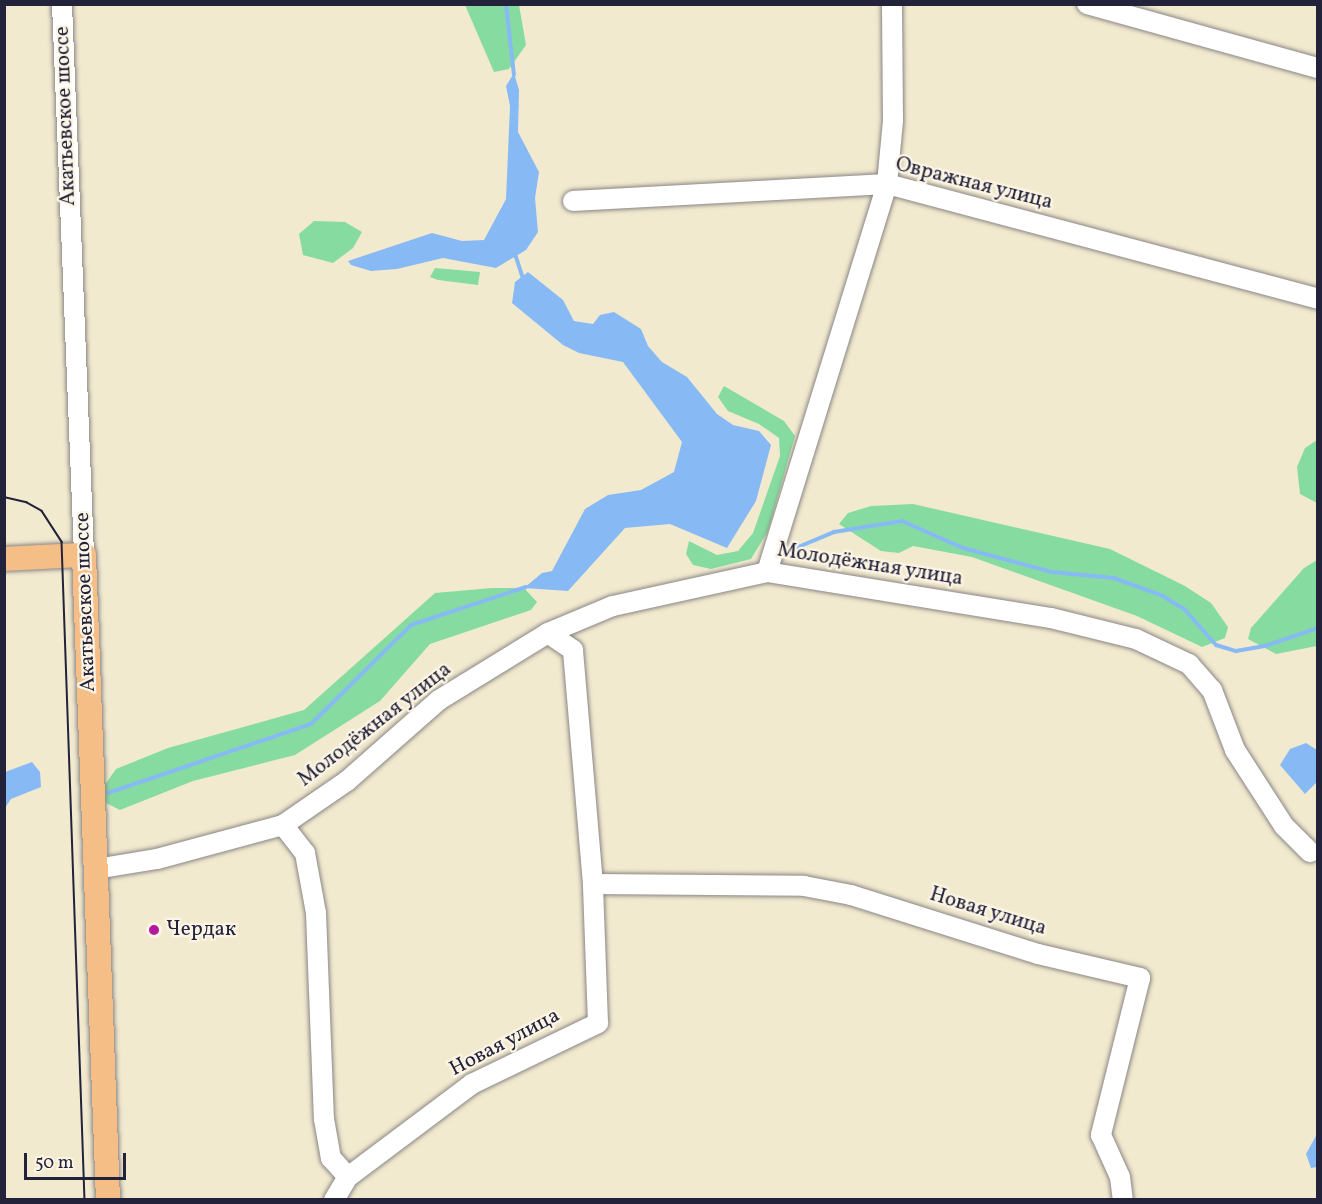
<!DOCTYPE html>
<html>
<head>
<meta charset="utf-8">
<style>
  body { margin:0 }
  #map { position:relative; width:1322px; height:1204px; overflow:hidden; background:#f2eacf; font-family:Vollkorn,serif }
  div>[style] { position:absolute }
  .green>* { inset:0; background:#86dca0 }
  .water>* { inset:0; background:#87baf4 }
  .stream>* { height:4px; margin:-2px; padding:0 2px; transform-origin:2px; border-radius:2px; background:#87baf4 }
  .roads { filter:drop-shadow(0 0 2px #8a8685) drop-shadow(0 0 2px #8a8685) }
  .minor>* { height:20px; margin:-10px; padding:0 10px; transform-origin:10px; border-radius:10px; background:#fff }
  .major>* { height:24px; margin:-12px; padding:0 12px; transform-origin:12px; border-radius:12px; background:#f6be87 }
  .tram>* { height:1.5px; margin:-0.75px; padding:0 0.75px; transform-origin:0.75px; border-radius:0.75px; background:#22223b }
  .dots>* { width:16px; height:16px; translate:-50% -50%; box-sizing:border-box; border:3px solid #fcf5e5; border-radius:50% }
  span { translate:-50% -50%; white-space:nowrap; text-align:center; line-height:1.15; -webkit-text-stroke:4.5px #fcf5e5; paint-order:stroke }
  .street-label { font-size:21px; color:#22223b }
  .poi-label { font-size:21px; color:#22223b }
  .left { translate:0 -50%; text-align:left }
  .frame { position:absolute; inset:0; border:6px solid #22223b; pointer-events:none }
  .scale { position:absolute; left:24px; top:1153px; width:102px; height:27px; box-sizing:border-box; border:3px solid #22223b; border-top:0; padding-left:8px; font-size:18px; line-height:21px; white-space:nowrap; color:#22223b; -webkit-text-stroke:4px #fcf5e5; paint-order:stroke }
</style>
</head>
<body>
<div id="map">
  <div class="green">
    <div style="clip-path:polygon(465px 5px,519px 5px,526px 45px,509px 69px,494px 72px)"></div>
    <div style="clip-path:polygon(314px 221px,345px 222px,362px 232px,353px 248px,333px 263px,303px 255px,299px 234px)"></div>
    <div style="clip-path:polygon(435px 268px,480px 272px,478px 285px,438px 280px,430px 277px)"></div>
    <div style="clip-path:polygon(724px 386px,784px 421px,795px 436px,768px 531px,751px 559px,711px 569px,693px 565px,686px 554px,689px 541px,717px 555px,738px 551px,753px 533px,780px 456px,779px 438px,759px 424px,728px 411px,718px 397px)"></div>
    <div style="clip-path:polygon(1317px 440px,1317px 503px,1300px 494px,1297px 467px,1305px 448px)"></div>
    <div style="clip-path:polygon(913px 504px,1110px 549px,1185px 586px,1211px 603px,1228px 627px,1225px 638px,1202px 647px,1137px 616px,972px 557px,913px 546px,899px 553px,881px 551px,839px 524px,848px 513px,871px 506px)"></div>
    <div style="clip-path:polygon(1317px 560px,1317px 646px,1276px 654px,1248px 639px,1251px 628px,1304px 568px)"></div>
    <div style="clip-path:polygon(492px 588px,524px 588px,537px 602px,531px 610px,430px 644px,380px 701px,295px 755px,193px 781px,120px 810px,104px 802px,104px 786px,116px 769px,168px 748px,304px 710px,435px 593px)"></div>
  </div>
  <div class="water">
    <div style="clip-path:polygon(514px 73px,519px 90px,518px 132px,539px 172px,535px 198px,538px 232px,526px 250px,496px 268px,443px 258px,397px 269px,371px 271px,351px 265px,348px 261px,432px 233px,462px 241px,484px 240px,506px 199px,510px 106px,506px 86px)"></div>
    <div style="clip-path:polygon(528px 272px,563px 300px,574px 321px,593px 324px,600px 315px,614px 312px,641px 329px,648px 346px,662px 362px,687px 377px,717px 414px,733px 425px,759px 431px,771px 445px,756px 501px,727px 548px,670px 524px,625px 528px,568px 591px,524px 588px,542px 573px,552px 571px,585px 509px,608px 495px,641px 490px,674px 472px,682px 442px,623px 362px,579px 353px,563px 345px,512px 303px,515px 282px)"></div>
    <div style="clip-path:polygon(1306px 743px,1317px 750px,1318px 781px,1305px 794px,1280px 765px,1290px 749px)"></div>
    <div style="clip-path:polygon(32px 762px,40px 772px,41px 787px,11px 799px,5px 808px,5px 772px)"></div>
    <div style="clip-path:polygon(1317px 1134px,1317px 1167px,1311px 1168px,1306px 1154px)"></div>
  </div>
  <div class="stream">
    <div style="left:506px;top:4px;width:71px;rotate:83.6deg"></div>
    <div style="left:515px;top:254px;width:28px;rotate:72deg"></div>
    <div style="left:791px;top:550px;width:47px;rotate:-22.7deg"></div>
    <div style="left:834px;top:532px;width:69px;rotate:-9.2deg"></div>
    <div style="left:902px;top:521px;width:67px;rotate:23.9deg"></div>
    <div style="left:963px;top:548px;width:92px;rotate:15.1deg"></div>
    <div style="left:1052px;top:572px;width:62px;rotate:5.5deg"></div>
    <div style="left:1114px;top:578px;width:52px;rotate:20.2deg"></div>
    <div style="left:1163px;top:596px;width:26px;rotate:32deg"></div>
    <div style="left:1185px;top:610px;width:47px;rotate:48.5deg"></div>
    <div style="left:1216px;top:645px;width:21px;rotate:17deg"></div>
    <div style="left:1236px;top:651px;width:29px;rotate:-10deg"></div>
    <div style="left:1265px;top:646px;width:56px;rotate:-18.8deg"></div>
    <div style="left:108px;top:793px;width:214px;rotate:-18.8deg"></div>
    <div style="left:311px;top:724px;width:141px;rotate:-44.7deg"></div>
    <div style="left:411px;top:625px;width:121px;rotate:-18.3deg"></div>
  </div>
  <div class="roads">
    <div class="minor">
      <div style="left:62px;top:4px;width:551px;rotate:87.71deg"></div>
      <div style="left:1087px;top:4px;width:240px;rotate:15.5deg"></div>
      <div style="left:573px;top:201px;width:314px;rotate:-3.1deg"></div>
      <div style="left:887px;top:184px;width:446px;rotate:14.9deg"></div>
      <div style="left:767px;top:572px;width:406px;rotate:-72.8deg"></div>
      <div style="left:887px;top:184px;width:63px;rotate:-84.6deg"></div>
      <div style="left:893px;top:121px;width:117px;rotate:-90.5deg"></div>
      <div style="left:283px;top:825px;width:36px;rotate:52deg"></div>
      <div style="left:305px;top:853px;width:61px;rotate:79.6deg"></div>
      <div style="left:316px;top:913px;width:206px;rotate:87.8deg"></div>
      <div style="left:324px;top:1119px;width:40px;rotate:80deg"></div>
      <div style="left:331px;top:1158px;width:25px;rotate:48deg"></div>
      <div style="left:96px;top:869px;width:62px;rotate:-9.3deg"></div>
      <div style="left:157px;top:859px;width:131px;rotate:-15.1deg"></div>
      <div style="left:283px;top:825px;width:78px;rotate:-34.5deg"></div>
      <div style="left:347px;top:781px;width:123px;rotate:-41.4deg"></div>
      <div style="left:439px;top:700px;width:128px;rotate:-31.6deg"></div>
      <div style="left:548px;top:633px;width:70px;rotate:-22.6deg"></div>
      <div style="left:613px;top:606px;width:158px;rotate:-12.4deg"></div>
      <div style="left:767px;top:572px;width:288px;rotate:9.2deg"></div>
      <div style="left:1051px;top:618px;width:88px;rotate:13.9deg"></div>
      <div style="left:1136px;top:639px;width:59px;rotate:25.3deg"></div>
      <div style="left:1189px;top:664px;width:35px;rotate:49deg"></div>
      <div style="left:1212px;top:690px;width:64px;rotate:69deg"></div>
      <div style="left:1235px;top:750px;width:90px;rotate:57.2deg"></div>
      <div style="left:1284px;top:826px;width:37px;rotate:45deg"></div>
      <div style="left:593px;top:884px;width:211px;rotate:0.5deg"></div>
      <div style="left:804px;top:886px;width:48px;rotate:10.8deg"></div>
      <div style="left:851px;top:895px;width:196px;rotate:17.5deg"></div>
      <div style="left:1038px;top:954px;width:105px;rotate:13.2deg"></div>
      <div style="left:1140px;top:978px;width:162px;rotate:104deg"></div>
      <div style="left:1101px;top:1135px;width:46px;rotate:65.7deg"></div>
      <div style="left:1120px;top:1177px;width:23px;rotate:83deg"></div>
      <div style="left:334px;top:1200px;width:27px;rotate:-59deg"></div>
      <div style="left:348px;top:1177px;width:155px;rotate:-36.9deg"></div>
      <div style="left:472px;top:1084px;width:140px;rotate:-25.8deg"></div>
      <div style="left:598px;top:1023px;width:139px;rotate:-92.1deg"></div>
      <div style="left:593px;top:884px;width:235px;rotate:-94.9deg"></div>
      <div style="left:573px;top:650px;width:30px;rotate:-146deg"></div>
    </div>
    <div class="major">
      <div style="left:4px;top:559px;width:80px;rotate:-2.9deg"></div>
      <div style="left:84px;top:555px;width:645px;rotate:87.87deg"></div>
    </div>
  </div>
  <div class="tram">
    <div style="left:4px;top:497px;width:23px;rotate:13deg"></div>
    <div style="left:26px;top:502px;width:18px;rotate:29deg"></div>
    <div style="left:42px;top:511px;width:37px;rotate:57deg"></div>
    <div style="left:62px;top:542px;width:658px;rotate:88deg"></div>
  </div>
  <div class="dots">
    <div style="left:154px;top:930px;background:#b5179e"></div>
  </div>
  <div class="street-label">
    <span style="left:66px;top:116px;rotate:-92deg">Акатьевское шоссе</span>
    <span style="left:974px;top:184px;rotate:14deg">Овражная улица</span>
    <span style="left:870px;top:565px;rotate:9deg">Молодёжная улица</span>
    <span style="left:86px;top:602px;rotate:-92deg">Акатьевское шоссе</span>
    <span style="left:375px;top:725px;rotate:-38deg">Молодёжная улица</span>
    <span style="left:988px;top:912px;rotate:17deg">Новая улица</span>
    <span style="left:505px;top:1043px;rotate:-28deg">Новая улица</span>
  </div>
  <div class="poi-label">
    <span class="left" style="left:166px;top:930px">Чердак</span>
  </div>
  <div class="frame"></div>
  <div class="scale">50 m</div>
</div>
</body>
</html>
